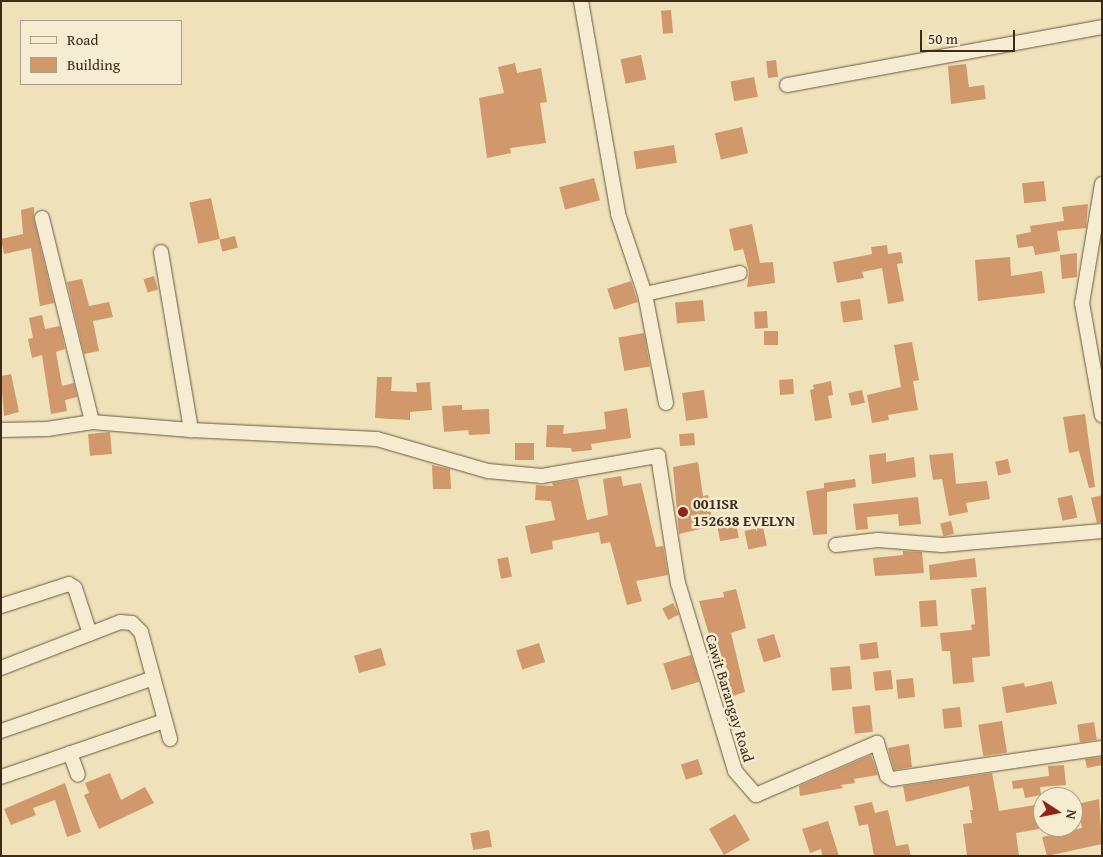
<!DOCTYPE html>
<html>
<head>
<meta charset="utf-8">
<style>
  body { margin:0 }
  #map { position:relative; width:1103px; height:857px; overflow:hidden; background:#efe1b9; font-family:"Gentium Book Plus",serif }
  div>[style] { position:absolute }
  .building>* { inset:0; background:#d1986b; transform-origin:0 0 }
  .roads { filter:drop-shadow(0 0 1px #6b5840) drop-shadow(0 0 1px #6b5840) }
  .street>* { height:14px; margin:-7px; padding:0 7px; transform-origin:7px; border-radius:7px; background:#f5ecd2 }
  .dots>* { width:14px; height:14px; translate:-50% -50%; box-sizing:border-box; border:2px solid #f5ecd2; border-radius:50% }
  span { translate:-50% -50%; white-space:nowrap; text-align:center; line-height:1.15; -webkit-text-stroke:5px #f5ecd2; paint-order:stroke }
  .poi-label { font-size:15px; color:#3f2a17; font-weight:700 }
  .left { translate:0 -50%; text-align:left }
  .street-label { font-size:15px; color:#3f2a17 }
  .frame { position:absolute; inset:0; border:2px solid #3f2a17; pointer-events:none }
  .legend { position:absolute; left:20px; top:20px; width:162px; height:65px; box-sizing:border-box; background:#f5ecd2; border:1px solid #ac9e87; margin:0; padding:6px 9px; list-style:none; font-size:15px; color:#3f2a17 }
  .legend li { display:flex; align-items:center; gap:10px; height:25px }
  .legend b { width:25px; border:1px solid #ac9e87 }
  .north { position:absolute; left:1033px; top:787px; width:50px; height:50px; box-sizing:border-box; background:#f5ecd2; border:1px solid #ac9e87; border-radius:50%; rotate:101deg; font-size:14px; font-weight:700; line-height:20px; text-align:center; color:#3f2a17 }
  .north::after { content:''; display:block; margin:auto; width:18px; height:22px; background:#8f2418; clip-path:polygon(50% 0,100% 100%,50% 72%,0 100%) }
  .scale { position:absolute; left:920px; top:30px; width:95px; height:22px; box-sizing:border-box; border:2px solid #3f2a17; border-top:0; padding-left:6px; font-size:15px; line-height:18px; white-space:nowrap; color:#3f2a17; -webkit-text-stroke:4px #f5ecd2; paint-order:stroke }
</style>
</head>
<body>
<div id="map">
  <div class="building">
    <div style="left:671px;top:10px;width:23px;height:10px;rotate:85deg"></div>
    <div style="left:641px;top:55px;width:25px;height:21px;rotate:78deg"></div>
    <div style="left:776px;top:60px;width:17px;height:10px;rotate:83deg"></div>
    <div style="clip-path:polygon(515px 63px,517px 73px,541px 68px,547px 102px,540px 103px,546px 143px,510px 148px,511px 153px,487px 158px,479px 98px,504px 93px,498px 67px)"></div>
    <div style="clip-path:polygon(966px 64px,969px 87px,984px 85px,986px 99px,951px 104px,948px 66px)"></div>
    <div style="left:754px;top:77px;width:20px;height:24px;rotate:79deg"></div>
    <div style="left:742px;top:127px;width:27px;height:28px;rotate:77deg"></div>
    <div style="left:674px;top:145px;width:18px;height:41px;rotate:81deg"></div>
    <div style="left:594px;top:178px;width:23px;height:36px;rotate:75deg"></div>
    <div style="left:1044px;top:181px;width:20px;height:22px;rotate:84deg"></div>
    <div style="left:211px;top:198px;width:42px;height:22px;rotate:78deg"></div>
    <div style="clip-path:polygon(1088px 204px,1086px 228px,1057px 231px,1060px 251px,1035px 255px,1033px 246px,1018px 248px,1016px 235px,1031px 232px,1030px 226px,1064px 221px,1062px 207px)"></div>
    <div style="clip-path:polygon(34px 207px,34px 220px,54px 303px,40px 306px,31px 248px,4px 254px,1px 239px,23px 234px,21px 210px)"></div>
    <div style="clip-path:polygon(752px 224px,760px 263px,773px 262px,775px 283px,747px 287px,749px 272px,743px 249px,734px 251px,729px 229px)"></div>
    <div style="left:235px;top:236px;width:12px;height:16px;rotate:76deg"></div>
    <div style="clip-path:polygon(887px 245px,888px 254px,901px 252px,903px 263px,897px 264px,904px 301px,888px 304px,882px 268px,862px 272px,864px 278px,837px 283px,833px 262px,872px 254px,871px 247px)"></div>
    <div style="clip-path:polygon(1077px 253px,1077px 277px,1062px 279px,1060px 255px)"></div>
    <div style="clip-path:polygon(1010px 257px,1011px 276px,1042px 271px,1045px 293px,978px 301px,975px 260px)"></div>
    <div style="left:154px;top:276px;width:14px;height:11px;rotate:73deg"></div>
    <div style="clip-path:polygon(82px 279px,89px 306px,109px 302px,113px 317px,93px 321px,99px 351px,84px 354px,67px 282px)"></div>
    <div style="left:631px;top:281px;width:22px;height:25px;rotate:72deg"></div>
    <div style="left:860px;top:299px;width:21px;height:20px;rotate:82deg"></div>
    <div style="left:703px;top:300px;width:21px;height:28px;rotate:85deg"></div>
    <div style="left:767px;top:311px;width:17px;height:13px;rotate:87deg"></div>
    <div style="clip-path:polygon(42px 315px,45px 329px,60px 326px,65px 349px,56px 352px,62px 386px,74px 383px,77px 397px,65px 400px,67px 411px,51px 414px,42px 355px,32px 358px,28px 339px,33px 338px,29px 318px)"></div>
    <div style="left:764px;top:331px;width:14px;height:14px"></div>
    <div style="left:644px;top:333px;width:34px;height:26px;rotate:80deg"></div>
    <div style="clip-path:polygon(912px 342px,919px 380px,913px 381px,918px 410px,888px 415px,889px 420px,872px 423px,867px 395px,901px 387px,894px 345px)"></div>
    <div style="clip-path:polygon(11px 374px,19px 412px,4px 416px,1px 376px)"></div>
    <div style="clip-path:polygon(377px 377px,392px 377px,391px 391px,417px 392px,416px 383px,430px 382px,432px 410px,410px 412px,410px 420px,375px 418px)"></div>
    <div style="left:793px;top:379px;width:15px;height:14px;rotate:86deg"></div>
    <div style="clip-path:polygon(831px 381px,833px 395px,828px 396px,832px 418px,815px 421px,810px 390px,814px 389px,813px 385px)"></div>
    <div style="left:704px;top:390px;width:28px;height:22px;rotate:82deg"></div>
    <div style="left:862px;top:390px;width:13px;height:14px;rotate:77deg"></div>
    <div style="clip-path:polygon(462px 405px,462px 410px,489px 409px,490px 434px,469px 435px,468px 430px,444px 432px,442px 406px)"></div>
    <div style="clip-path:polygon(627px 408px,631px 438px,591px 444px,592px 450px,572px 452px,571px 448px,546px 447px,547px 425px,564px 425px,563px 434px,606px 429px,604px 412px)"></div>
    <div style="clip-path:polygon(1085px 414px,1095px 487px,1089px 488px,1079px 451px,1069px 453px,1063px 417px)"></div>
    <div style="left:110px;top:432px;width:22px;height:22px;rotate:85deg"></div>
    <div style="left:694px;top:433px;width:12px;height:15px;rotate:85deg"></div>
    <div style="left:515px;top:443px;width:19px;height:17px"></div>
    <div style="clip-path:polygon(886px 453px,886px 462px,914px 457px,916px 477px,872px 484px,869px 455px)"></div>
    <div style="clip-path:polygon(953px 453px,956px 484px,987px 481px,990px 499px,966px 503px,968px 512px,949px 516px,942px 479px,933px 480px,929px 455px)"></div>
    <div style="left:1008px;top:459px;width:14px;height:13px;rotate:78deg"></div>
    <div style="clip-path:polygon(698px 462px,703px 496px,708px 495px,713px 526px,679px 534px,673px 467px)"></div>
    <div style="clip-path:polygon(432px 465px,450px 469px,451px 489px,433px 489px)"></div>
    <div style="clip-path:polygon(621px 476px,623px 486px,641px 483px,656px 547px,663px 546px,668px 575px,636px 581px,642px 601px,627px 605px,610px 542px,601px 544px,599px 532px,552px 541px,553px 549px,531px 554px,525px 526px,555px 520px,551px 501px,535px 500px,536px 485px,553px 486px,552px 483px,578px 479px,587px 520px,608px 515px,603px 479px)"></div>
    <div style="clip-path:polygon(855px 479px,856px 487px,827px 492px,827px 534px,813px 535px,806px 491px,824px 488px,824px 483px)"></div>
    <div style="left:1072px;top:495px;width:23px;height:15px;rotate:77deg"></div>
    <div style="clip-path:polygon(1102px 495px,1102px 522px,1097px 523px,1091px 498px)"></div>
    <div style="clip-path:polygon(918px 497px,921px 524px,899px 526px,898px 514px,867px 517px,868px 529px,856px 530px,853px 504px)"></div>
    <div style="left:735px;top:518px;width:20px;height:19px;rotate:79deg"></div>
    <div style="left:951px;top:521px;width:13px;height:11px;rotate:77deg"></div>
    <div style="left:763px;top:527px;width:19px;height:19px;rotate:78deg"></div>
    <div style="clip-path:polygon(903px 551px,922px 552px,924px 573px,875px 576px,873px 558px,903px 555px)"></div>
    <div style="left:508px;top:557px;width:20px;height:11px;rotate:79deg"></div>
    <div style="clip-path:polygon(975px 558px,977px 577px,930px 580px,929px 565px)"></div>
    <div style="clip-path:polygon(986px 587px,990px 656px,972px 658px,974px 682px,953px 684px,950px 651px,942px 651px,940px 633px,972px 630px,971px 625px,975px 624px,971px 589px)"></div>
    <div style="clip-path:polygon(736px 589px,746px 628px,731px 633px,745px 692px,730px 697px,724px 680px,729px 679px,724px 658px,711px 663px,707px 650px,713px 648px,699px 601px,724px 597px,723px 592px)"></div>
    <div style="left:936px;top:600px;width:26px;height:17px;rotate:86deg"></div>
    <div style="left:673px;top:603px;width:13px;height:12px;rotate:63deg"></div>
    <div style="left:774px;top:634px;width:24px;height:18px;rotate:73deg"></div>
    <div style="left:877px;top:642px;width:16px;height:18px;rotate:83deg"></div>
    <div style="left:539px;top:643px;width:20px;height:24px;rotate:72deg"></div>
    <div style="left:381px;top:648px;width:18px;height:28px;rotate:74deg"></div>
    <div style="left:691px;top:655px;width:28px;height:29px;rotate:73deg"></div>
    <div style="left:850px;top:666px;width:23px;height:20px;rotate:85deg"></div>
    <div style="left:891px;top:670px;width:19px;height:18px;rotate:84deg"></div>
    <div style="left:913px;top:678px;width:19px;height:17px;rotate:84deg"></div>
    <div style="clip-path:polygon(1052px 681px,1057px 704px,1006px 713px,1002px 687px,1024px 683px,1025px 687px)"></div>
    <div style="left:870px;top:705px;width:27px;height:18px;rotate:84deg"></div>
    <div style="left:960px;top:707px;width:20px;height:18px;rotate:84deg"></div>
    <div style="left:1002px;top:721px;width:32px;height:24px;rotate:81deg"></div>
    <div style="left:1094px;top:722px;width:18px;height:17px;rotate:81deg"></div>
    <div style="clip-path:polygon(909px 744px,912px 767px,894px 770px,888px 748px)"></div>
    <div style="clip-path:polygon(871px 755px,878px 775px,854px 779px,855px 783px,841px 785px,843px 788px,800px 796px,799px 786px)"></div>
    <div style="clip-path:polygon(1102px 757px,1102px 765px,1087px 768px,1085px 759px)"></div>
    <div style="left:698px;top:759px;width:16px;height:18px;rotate:72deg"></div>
    <div style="clip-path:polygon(1064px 765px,1066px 785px,1040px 787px,1041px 795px,1025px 798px,1023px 788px,1013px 789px,1012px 781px,1049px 776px,1048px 766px)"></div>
    <div style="clip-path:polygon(110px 773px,121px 800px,145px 787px,154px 803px,99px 829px,84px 795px,89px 793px,85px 783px)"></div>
    <div style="clip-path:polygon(992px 773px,999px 811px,1035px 805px,1039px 829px,1016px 833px,1019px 856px,967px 856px,963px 824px,972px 823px,970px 810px,973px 810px,969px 786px,906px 802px,903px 786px)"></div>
    <div style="clip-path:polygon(65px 783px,81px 832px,67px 837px,55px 800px,33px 808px,36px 815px,11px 825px,4px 809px)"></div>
    <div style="clip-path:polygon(1099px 799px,1102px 844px,1047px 856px,1042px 837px,1082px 828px,1077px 804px)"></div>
    <div style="clip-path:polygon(872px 802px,875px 813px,888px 810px,896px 846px,908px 844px,911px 856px,874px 856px,868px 824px,859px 826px,854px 806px)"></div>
    <div style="left:735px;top:814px;width:30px;height:30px;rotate:60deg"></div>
    <div style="clip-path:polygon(828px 821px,839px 856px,822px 856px,821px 849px,810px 853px,802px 829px)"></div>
    <div style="left:489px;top:830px;width:17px;height:19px;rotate:80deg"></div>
  </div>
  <div class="roads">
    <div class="street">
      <div style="left:581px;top:1px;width:216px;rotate:80.1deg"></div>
      <div style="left:618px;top:214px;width:84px;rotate:71.4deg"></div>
      <div style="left:645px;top:294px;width:111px;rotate:79.1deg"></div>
      <div style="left:787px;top:85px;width:320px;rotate:-10.4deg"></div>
      <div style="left:1102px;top:184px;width:121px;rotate:99.5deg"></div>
      <div style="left:1082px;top:303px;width:114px;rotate:79.9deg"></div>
      <div style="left:42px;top:218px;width:210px;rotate:76.2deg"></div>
      <div style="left:161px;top:252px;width:181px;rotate:80.4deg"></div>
      <div style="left:645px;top:294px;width:97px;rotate:-12.5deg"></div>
      <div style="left:1px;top:430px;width:46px;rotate:-1.2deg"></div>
      <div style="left:47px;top:429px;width:46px;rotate:-8.8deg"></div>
      <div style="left:92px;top:422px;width:99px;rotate:4.6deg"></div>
      <div style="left:191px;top:430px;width:186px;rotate:2.8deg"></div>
      <div style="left:377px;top:439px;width:116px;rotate:16.1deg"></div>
      <div style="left:488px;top:471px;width:54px;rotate:5.3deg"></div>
      <div style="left:542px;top:476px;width:118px;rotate:-9.8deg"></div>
      <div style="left:658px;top:456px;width:129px;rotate:81.1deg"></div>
      <div style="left:678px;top:583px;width:196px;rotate:73.1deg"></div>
      <div style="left:735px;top:771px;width:32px;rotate:49deg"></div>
      <div style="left:756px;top:795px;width:132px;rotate:-23.3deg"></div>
      <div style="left:877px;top:743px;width:34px;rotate:73deg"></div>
      <div style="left:887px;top:776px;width:6px;rotate:31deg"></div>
      <div style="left:892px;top:779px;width:212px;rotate:-8.4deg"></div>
      <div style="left:836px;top:545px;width:42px;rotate:-6.8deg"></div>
      <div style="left:878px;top:540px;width:64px;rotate:4.5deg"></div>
      <div style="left:942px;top:545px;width:161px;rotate:-5deg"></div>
      <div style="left:1px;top:606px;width:71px;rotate:-17.9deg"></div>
      <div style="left:69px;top:584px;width:7px;rotate:34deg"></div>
      <div style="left:75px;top:588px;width:48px;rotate:71.9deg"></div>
      <div style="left:1px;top:668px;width:128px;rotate:-21.1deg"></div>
      <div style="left:120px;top:622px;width:12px;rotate:5deg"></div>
      <div style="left:132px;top:623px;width:13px;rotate:45deg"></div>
      <div style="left:141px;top:632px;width:111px;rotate:74.8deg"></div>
      <div style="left:1px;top:731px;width:159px;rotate:-19.1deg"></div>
      <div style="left:70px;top:753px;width:23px;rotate:70deg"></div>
      <div style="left:1px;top:777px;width:173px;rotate:-18.9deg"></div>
    </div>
  </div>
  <div class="dots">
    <div style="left:683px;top:512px;background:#8f2418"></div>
  </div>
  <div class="poi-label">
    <span class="left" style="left:693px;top:512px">001ISR<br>152638 EVELYN</span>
  </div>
  <div class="street-label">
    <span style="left:730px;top:698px;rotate:73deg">Cawit Barangay Road</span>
  </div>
  <div class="frame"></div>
  <ul class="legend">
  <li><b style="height:6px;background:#f5ecd2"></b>Road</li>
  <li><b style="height:14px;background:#d1986b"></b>Building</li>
  </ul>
  <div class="north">N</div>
  <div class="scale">50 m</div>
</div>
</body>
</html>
